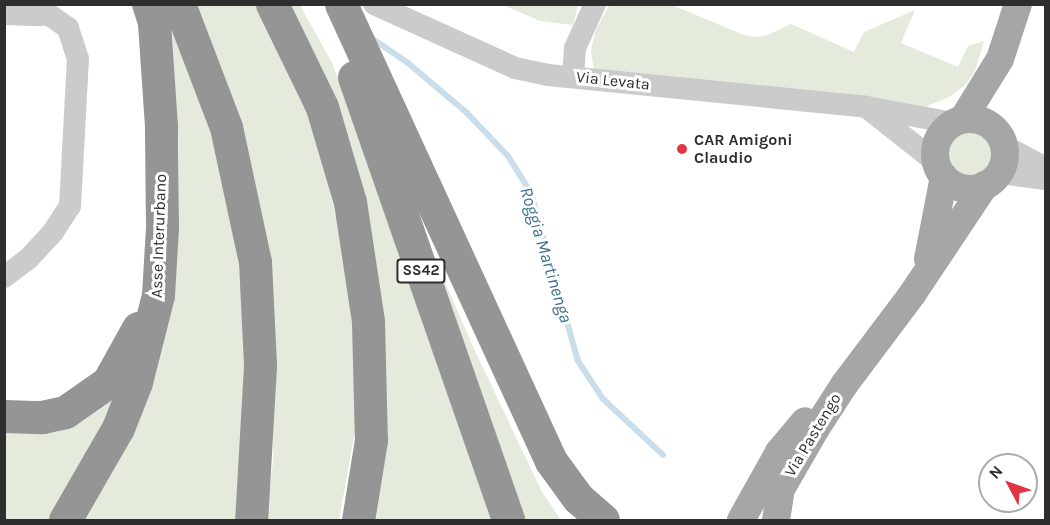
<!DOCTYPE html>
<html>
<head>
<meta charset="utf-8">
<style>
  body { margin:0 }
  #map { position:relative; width:1050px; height:525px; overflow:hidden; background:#fff; font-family:Karla,sans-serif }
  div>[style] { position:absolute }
  .green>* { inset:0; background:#e4ebdc }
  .round { border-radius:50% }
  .stream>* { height:6px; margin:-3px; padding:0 3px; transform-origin:3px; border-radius:3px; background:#c9deea }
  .minor>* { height:22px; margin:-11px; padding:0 11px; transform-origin:11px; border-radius:11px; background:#cbcbcb }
  .major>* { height:28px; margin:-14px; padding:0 14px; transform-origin:14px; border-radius:14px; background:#a6a6a6 }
  .major>.ring { margin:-14px; padding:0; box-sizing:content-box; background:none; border:28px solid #a6a6a6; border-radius:50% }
  .highway>* { height:33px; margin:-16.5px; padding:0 16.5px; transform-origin:16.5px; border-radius:16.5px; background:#959595 }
  .dots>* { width:16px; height:16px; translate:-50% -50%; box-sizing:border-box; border:3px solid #fff; border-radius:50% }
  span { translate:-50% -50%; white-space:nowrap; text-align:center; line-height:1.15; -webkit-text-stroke:6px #fff; paint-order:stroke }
  .shield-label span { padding:2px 4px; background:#fff; border:2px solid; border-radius:4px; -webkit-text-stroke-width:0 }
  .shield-label { font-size:15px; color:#2e2e2e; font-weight:700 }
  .street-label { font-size:16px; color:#2e2e2e }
  .poi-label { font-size:16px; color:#2e2e2e; font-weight:700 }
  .left { translate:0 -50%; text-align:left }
  .water-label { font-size:18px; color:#3e718e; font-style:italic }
  .frame { position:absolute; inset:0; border:6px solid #2e2e2e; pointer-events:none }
  .north { position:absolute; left:978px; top:453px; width:60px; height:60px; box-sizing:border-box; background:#fff; border:2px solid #ababab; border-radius:50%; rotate:311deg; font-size:16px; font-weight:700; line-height:24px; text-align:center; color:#2e2e2e }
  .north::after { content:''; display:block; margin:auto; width:21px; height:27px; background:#e03545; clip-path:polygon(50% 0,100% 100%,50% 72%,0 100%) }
</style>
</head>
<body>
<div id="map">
  <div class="green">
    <div style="clip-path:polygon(610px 4px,672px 5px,744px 35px,756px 37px,768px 35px,791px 24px,854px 52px,864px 32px,915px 10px,901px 43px,958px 67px,968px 46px,984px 41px,975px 71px,965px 85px,951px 96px,923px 108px,594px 71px,591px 50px,596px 29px)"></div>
    <div style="clip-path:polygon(195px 5px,259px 5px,304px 100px,318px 145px,343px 243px,356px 320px,356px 425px,339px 520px,266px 520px,273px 461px,274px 344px)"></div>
    <div style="clip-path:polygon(290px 5px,300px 5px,332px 63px,401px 240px,498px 520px,373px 520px,385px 395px)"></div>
    <div style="clip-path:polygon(503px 5px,578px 5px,573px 25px,540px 21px)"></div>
    <div style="clip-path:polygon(164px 9px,215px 129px,247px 315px,238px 520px,75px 520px,175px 256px,179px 204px,179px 144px)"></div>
    <div class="round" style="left:947px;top:133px;width:48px;height:48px"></div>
    <div style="clip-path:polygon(401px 182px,476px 353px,542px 492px,561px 520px,521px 520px)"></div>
    <div style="clip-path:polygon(111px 394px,117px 397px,53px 520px,5px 520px,4px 425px)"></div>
  </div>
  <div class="stream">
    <div style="left:370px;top:37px;width:46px;rotate:34.4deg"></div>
    <div style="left:408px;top:63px;width:77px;rotate:40.3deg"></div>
    <div style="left:467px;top:113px;width:59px;rotate:46.4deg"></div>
    <div style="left:508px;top:156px;width:44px;rotate:58.1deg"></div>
    <div style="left:531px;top:193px;width:174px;rotate:74.4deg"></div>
    <div style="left:578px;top:361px;width:45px;rotate:56.7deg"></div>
    <div style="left:603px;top:399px;width:82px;rotate:43deg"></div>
  </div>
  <div class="minor">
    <div style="left:374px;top:4px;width:155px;rotate:24.4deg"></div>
    <div style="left:515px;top:68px;width:34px;rotate:12deg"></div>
    <div style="left:548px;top:75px;width:320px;rotate:5.7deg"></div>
    <div style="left:4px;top:14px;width:37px;rotate:2deg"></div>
    <div style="left:573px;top:77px;width:29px;rotate:-86deg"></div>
    <div style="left:575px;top:48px;width:48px;rotate:-65.6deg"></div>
    <div style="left:1004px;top:146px;width:47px;rotate:27.6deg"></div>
    <div style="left:937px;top:163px;width:90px;rotate:-141.7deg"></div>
    <div style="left:866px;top:107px;width:88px;rotate:10.4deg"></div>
    <div style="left:999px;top:173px;width:47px;rotate:7.3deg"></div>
    <div style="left:4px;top:277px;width:30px;rotate:-37deg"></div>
    <div style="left:28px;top:259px;width:37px;rotate:-47deg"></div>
    <div style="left:53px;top:232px;width:31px;rotate:-57deg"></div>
    <div style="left:70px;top:206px;width:147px;rotate:-86.9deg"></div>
    <div style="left:78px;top:59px;width:33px;rotate:-108deg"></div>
    <div style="left:68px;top:28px;width:21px;rotate:-145deg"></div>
    <div style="left:51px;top:16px;width:30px;rotate:-157deg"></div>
  </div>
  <div class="major">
    <div style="left:963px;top:119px;width:70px;rotate:-58.3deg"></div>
    <div style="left:1000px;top:59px;width:58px;rotate:-71.9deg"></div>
    <div class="ring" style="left:935px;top:119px;width:42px;height:42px"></div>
    <div style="left:928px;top:259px;width:84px;rotate:-79deg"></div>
    <div style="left:741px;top:520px;width:78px;rotate:-60.8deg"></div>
    <div style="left:779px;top:452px;width:40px;rotate:-50deg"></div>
    <div style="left:776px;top:520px;width:31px;rotate:-81deg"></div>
    <div style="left:781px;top:489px;width:68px;rotate:-60deg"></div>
    <div style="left:815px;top:430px;width:54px;rotate:-57.2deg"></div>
    <div style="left:844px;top:385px;width:115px;rotate:-53.1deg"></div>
    <div style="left:913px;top:293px;width:130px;rotate:-56.3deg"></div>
  </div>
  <div class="highway">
    <div style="left:179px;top:4px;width:132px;rotate:69.1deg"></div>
    <div style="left:226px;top:127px;width:138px;rotate:77.9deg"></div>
    <div style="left:255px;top:262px;width:104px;rotate:87.2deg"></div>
    <div style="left:260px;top:366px;width:154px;rotate:93.3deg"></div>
    <div style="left:272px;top:4px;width:114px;rotate:64.1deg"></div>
    <div style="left:322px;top:107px;width:99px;rotate:73.6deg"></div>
    <div style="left:350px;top:202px;width:120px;rotate:81.4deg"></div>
    <div style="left:368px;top:321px;width:119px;rotate:88.6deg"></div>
    <div style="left:371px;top:440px;width:81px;rotate:99.2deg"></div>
    <div style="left:341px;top:4px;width:503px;rotate:65.32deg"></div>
    <div style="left:551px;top:461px;width:46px;rotate:53.9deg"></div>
    <div style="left:578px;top:498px;width:33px;rotate:41deg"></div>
    <div style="left:354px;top:77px;width:469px;rotate:70.8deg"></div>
    <div style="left:4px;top:416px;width:38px;rotate:2deg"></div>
    <div style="left:42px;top:417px;width:24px;rotate:-12deg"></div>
    <div style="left:65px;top:412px;width:52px;rotate:-34.9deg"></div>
    <div style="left:108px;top:382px;width:62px;rotate:-60.9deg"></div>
    <div style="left:65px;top:520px;width:106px;rotate:-60.1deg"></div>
    <div style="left:118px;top:428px;width:49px;rotate:-68.6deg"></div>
    <div style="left:136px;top:382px;width:90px;rotate:-75.8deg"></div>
    <div style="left:158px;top:295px;width:68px;rotate:-86.6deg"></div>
    <div style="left:162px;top:227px;width:101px;rotate:-90.6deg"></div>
    <div style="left:161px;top:126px;width:104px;rotate:-93.9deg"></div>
    <div style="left:154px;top:22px;width:19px;rotate:-108deg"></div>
  </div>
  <div class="dots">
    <div style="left:682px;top:149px;background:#e03545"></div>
  </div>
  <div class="shield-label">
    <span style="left:421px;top:271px">SS42</span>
  </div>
  <div class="street-label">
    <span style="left:613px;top:81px;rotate:6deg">Via Levata</span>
    <span style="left:159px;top:236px;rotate:-88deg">Asse Interurbano</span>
    <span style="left:813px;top:435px;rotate:-59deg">Via Pastengo</span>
  </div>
  <div class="poi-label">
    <span class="left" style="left:694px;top:149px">CAR Amigoni<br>Claudio</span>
  </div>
  <div class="water-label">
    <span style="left:546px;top:255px;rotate:73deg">Roggia Martinenga</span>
  </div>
  <div class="frame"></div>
  <div class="north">N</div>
</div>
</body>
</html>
